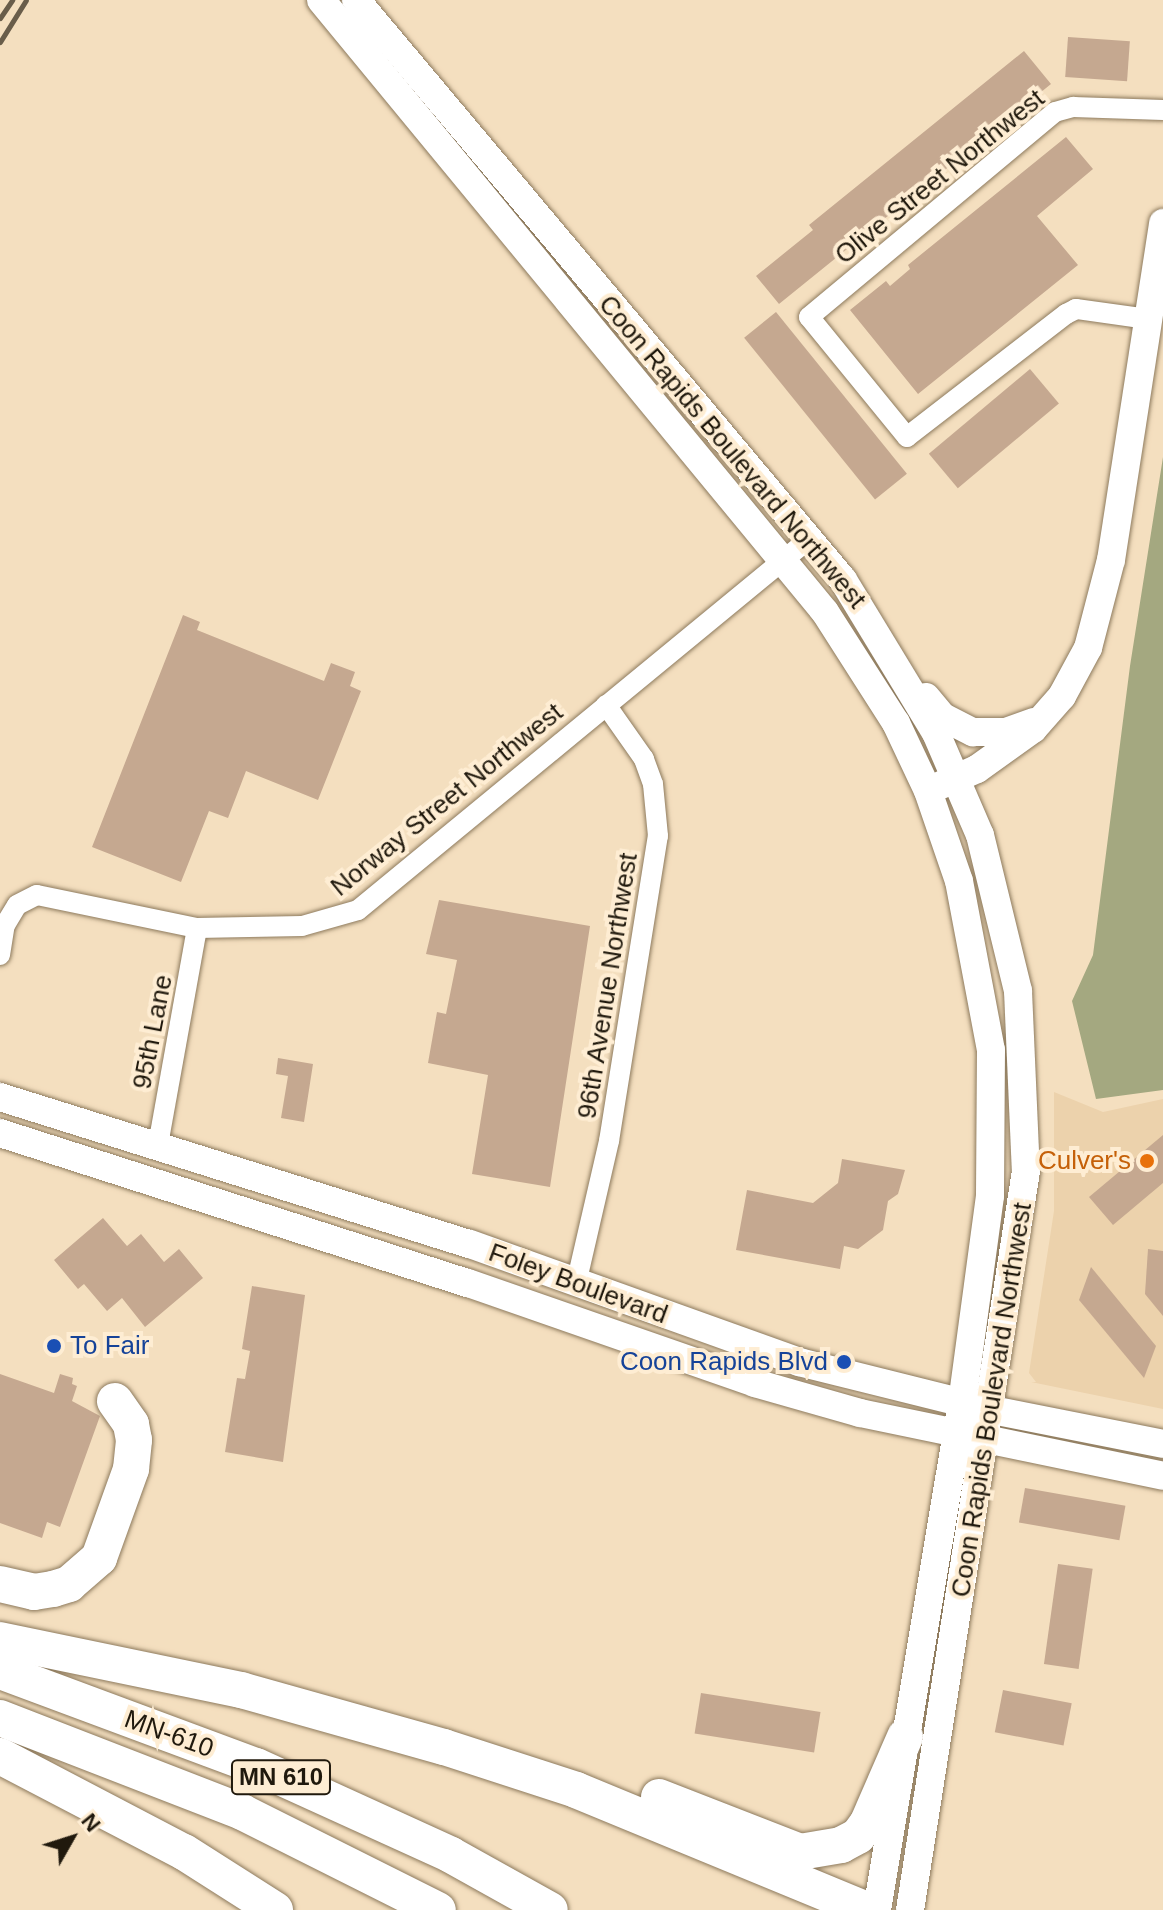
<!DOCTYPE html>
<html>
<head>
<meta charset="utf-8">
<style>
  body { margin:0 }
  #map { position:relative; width:1163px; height:1910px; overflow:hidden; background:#f4dfbf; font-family:Arial,sans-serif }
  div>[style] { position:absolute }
  .built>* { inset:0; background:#ecd2ac }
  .forest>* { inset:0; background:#a4a880 }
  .building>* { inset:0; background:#c5a890; transform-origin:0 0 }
  .roads { filter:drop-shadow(0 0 2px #8d7a5d) drop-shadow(0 0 2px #8d7a5d) }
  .street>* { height:20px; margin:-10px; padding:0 10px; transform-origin:10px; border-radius:10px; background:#fff }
  .secondary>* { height:28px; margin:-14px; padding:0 14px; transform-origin:14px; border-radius:14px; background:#fff }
  .highway>* { height:36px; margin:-18px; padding:0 18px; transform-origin:18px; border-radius:18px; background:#fff }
  .rail>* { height:5px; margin:-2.5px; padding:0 2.5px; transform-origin:2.5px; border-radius:2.5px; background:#695d4a }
  .dots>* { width:22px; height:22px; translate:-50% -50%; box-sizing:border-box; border:4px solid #feedd3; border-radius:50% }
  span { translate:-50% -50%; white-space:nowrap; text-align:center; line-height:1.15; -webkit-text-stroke:8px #feedd3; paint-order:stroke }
  .shield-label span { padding:2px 6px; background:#feedd3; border:2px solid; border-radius:6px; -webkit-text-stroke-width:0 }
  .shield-label { font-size:24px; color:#20190d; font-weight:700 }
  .street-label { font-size:26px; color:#20190d }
  .food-label { font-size:26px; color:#c56008 }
  .right { translate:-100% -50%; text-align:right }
  .transit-label { font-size:26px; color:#164399 }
  .left { translate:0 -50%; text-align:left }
  .north { position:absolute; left:32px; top:1798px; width:80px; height:80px; -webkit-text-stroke:6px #feedd3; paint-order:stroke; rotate:51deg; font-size:22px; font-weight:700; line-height:32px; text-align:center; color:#20190d }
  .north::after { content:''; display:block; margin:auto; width:28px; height:36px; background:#20190d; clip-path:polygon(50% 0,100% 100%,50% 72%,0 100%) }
</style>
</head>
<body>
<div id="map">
  <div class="built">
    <div style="clip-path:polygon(1054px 1092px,1103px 1112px,1163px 1099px,1163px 1409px,1031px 1382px,1036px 1382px,1029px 1373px,1054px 1211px)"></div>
  </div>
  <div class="forest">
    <div style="clip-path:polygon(1163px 457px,1163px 1090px,1096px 1099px,1072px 1001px,1093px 955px,1130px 666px)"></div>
  </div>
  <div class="building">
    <div style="left:1068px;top:37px;width:62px;height:40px;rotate:4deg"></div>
    <div style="clip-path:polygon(1024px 51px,1051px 84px,779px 304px,756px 276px,813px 230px,809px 225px)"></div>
    <div style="clip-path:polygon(1066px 137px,1093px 169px,1037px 216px,1078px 265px,918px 394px,850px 310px,886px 281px,890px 286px,910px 269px,908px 265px)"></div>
    <div style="left:776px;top:312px;width:208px;height:41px;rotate:51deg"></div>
    <div style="left:1030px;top:369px;width:45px;height:132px;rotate:50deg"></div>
    <div style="clip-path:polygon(183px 615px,200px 622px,197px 630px,324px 681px,331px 663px,355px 672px,350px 686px,361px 691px,318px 800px,246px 771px,228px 818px,209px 811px,181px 882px,92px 847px)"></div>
    <div style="clip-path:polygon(439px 900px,590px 926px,550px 1187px,472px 1174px,488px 1075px,428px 1063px,437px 1012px,446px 1014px,457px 960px,426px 954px)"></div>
    <div style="clip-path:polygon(278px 1058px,313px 1064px,304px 1122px,281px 1118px,288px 1076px,276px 1074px)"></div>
    <div style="clip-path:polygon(1163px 1135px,1163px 1183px,1113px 1225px,1089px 1197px)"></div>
    <div style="clip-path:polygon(842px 1159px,905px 1170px,898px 1194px,888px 1201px,883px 1230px,858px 1249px,844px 1246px,840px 1269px,736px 1250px,747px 1190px,813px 1203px,838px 1183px)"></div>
    <div style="clip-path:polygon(103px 1218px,127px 1246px,141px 1234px,164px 1262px,179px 1249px,203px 1278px,145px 1327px,122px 1298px,107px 1311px,84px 1284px,78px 1289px,54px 1260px)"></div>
    <div style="clip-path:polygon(1148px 1249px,1163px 1251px,1163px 1316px,1145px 1294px)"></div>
    <div style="clip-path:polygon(1091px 1267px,1156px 1346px,1144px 1378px,1079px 1300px)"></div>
    <div style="clip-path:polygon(252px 1286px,305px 1295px,283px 1462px,225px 1452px,237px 1378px,245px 1379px,250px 1351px,242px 1349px)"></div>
    <div style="clip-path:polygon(0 1374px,54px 1393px,60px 1374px,73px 1378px,72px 1384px,77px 1386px,72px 1401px,100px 1416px,60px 1527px,47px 1522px,42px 1538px,0 1523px)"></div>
    <div style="left:1025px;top:1488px;width:102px;height:35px;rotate:10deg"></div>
    <div style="left:1058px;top:1564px;width:35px;height:101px;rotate:8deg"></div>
    <div style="left:1003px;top:1690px;width:70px;height:43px;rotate:11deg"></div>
    <div style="left:701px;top:1693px;width:121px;height:41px;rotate:9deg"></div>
  </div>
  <div class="roads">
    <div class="street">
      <div style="left:1148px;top:319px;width:73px;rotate:-172.1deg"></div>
      <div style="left:1076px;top:309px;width:11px;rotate:153deg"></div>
      <div style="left:1066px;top:314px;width:201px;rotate:142.3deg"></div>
      <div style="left:907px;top:437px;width:155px;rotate:-129.2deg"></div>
      <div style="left:809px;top:317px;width:320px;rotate:-39.8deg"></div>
      <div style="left:1055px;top:112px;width:19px;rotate:-16deg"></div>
      <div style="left:1073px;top:107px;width:90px;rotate:1.9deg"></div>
      <div style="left:0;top:955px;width:30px;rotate:-81deg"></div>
      <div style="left:5px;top:925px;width:23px;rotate:-59deg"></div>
      <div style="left:17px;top:905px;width:22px;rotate:-27deg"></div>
      <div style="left:37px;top:895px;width:163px;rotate:11.7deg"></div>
      <div style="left:197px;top:928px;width:105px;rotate:-1.1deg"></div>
      <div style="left:302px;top:926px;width:58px;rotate:-15.9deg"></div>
      <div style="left:358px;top:910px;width:584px;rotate:-39.44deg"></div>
      <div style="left:158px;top:1145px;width:220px;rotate:-79.8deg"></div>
      <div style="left:576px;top:1284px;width:147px;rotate:-77deg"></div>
      <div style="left:609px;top:1141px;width:309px;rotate:-80.9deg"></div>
      <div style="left:658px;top:836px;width:52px;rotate:-95.5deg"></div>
      <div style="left:653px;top:784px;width:27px;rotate:-110deg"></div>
      <div style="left:644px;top:759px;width:66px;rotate:-125.1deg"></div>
    </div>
    <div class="secondary">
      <div style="left:321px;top:0;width:793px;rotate:50.53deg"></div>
      <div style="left:825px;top:612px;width:132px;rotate:57.4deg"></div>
      <div style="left:896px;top:723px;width:75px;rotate:64.8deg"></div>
      <div style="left:928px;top:791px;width:95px;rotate:71deg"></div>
      <div style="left:959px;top:881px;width:172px;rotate:79.3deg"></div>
      <div style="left:991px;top:1050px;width:146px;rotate:90.4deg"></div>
      <div style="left:990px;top:1196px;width:208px;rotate:97.7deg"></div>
      <div style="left:962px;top:1402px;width:515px;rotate:99.5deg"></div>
      <div style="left:356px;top:0;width:757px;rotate:49.98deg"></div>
      <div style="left:843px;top:580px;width:179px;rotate:58.7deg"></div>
      <div style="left:936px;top:733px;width:111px;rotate:66.7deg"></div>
      <div style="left:980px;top:835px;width:161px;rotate:76.3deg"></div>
      <div style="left:1018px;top:991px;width:180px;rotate:87.5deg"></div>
      <div style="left:1026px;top:1171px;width:748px;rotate:98.92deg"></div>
      <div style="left:926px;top:697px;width:26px;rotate:50deg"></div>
      <div style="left:943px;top:717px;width:34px;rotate:27deg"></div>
      <div style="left:973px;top:732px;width:33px"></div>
      <div style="left:1006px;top:732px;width:29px;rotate:-20deg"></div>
      <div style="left:941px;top:785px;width:39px;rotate:-24deg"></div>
      <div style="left:977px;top:769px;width:69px;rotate:-35.5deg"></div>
      <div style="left:1033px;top:729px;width:44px;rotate:-48.7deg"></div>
      <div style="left:1062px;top:696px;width:55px;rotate:-61.6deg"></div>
      <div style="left:1088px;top:648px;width:91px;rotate:-75.4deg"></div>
      <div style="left:1111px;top:560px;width:341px;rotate:-81.2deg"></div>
      <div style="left:0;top:1097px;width:492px;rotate:17.4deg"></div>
      <div style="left:470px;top:1244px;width:350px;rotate:19.7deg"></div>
      <div style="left:799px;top:1362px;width:199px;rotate:14deg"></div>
      <div style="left:992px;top:1410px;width:174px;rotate:11.2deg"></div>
      <div style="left:0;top:1133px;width:491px;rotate:17.8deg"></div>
      <div style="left:468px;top:1283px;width:304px;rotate:19.2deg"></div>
      <div style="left:755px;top:1383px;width:109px;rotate:15.9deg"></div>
      <div style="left:860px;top:1413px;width:309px;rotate:11.7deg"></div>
    </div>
    <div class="highway">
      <div style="left:0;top:1584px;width:35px;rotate:13deg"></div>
      <div style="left:34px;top:1592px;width:19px;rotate:-9deg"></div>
      <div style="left:53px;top:1589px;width:17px;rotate:-17deg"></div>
      <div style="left:69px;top:1584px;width:40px;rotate:-41deg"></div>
      <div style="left:99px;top:1558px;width:95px;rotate:-70.2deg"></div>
      <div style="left:131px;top:1469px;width:29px;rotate:-84deg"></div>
      <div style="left:134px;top:1440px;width:16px;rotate:-101deg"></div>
      <div style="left:131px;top:1424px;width:28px;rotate:-125deg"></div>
      <div style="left:0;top:1640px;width:246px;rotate:11.7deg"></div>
      <div style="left:241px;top:1690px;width:211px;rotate:15.7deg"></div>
      <div style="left:444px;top:1747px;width:139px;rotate:18deg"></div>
      <div style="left:576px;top:1790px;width:315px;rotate:22.4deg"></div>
      <div style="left:0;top:1671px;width:273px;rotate:20.4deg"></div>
      <div style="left:256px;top:1766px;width:214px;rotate:24.5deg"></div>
      <div style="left:451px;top:1855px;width:113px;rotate:29.1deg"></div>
      <div style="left:0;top:1718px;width:260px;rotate:21.2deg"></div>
      <div style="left:242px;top:1812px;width:219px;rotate:26.6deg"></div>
      <div style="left:0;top:1756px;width:208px;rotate:27.6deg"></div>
      <div style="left:184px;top:1852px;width:108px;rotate:32.5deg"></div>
      <div style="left:659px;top:1797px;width:151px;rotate:21.3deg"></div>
      <div style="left:800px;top:1852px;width:42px;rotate:-9.7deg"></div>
      <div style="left:841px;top:1845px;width:19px;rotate:-28deg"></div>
      <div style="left:858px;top:1836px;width:17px;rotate:-54deg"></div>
      <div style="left:868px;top:1822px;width:93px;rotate:-66.5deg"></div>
    </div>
  </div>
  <div class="rail">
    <div style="left:0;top:18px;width:22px;rotate:-56deg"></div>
    <div style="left:0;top:42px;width:49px;rotate:-58.2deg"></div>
  </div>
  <div class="dots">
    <div style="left:1147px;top:1161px;background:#e8710a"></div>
    <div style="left:54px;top:1346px;background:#1a4fb4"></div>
    <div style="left:844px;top:1362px;background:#1a4fb4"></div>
  </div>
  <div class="shield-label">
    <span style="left:281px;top:1777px">MN 610</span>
  </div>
  <div class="street-label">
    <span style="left:940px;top:177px;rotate:-39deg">Olive Street Northwest</span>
    <span style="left:732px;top:452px;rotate:50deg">Coon Rapids Boulevard Northwest</span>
    <span style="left:447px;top:800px;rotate:-39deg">Norway Street Northwest</span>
    <span style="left:608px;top:986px;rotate:-81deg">96th Avenue Northwest</span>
    <span style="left:153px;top:1032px;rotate:-79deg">95th Lane</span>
    <span style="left:578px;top:1284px;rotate:20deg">Foley Boulevard</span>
    <span style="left:992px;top:1400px;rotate:-81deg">Coon Rapids Boulevard Northwest</span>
    <span style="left:169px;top:1734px;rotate:20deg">MN-610</span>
  </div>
  <div class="food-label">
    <span class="right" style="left:1131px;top:1161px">Culver's</span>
  </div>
  <div class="transit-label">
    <span class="left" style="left:70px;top:1346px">To Fair</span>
    <span class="right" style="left:828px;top:1362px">Coon Rapids Blvd</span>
  </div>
  <div class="north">N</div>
</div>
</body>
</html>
